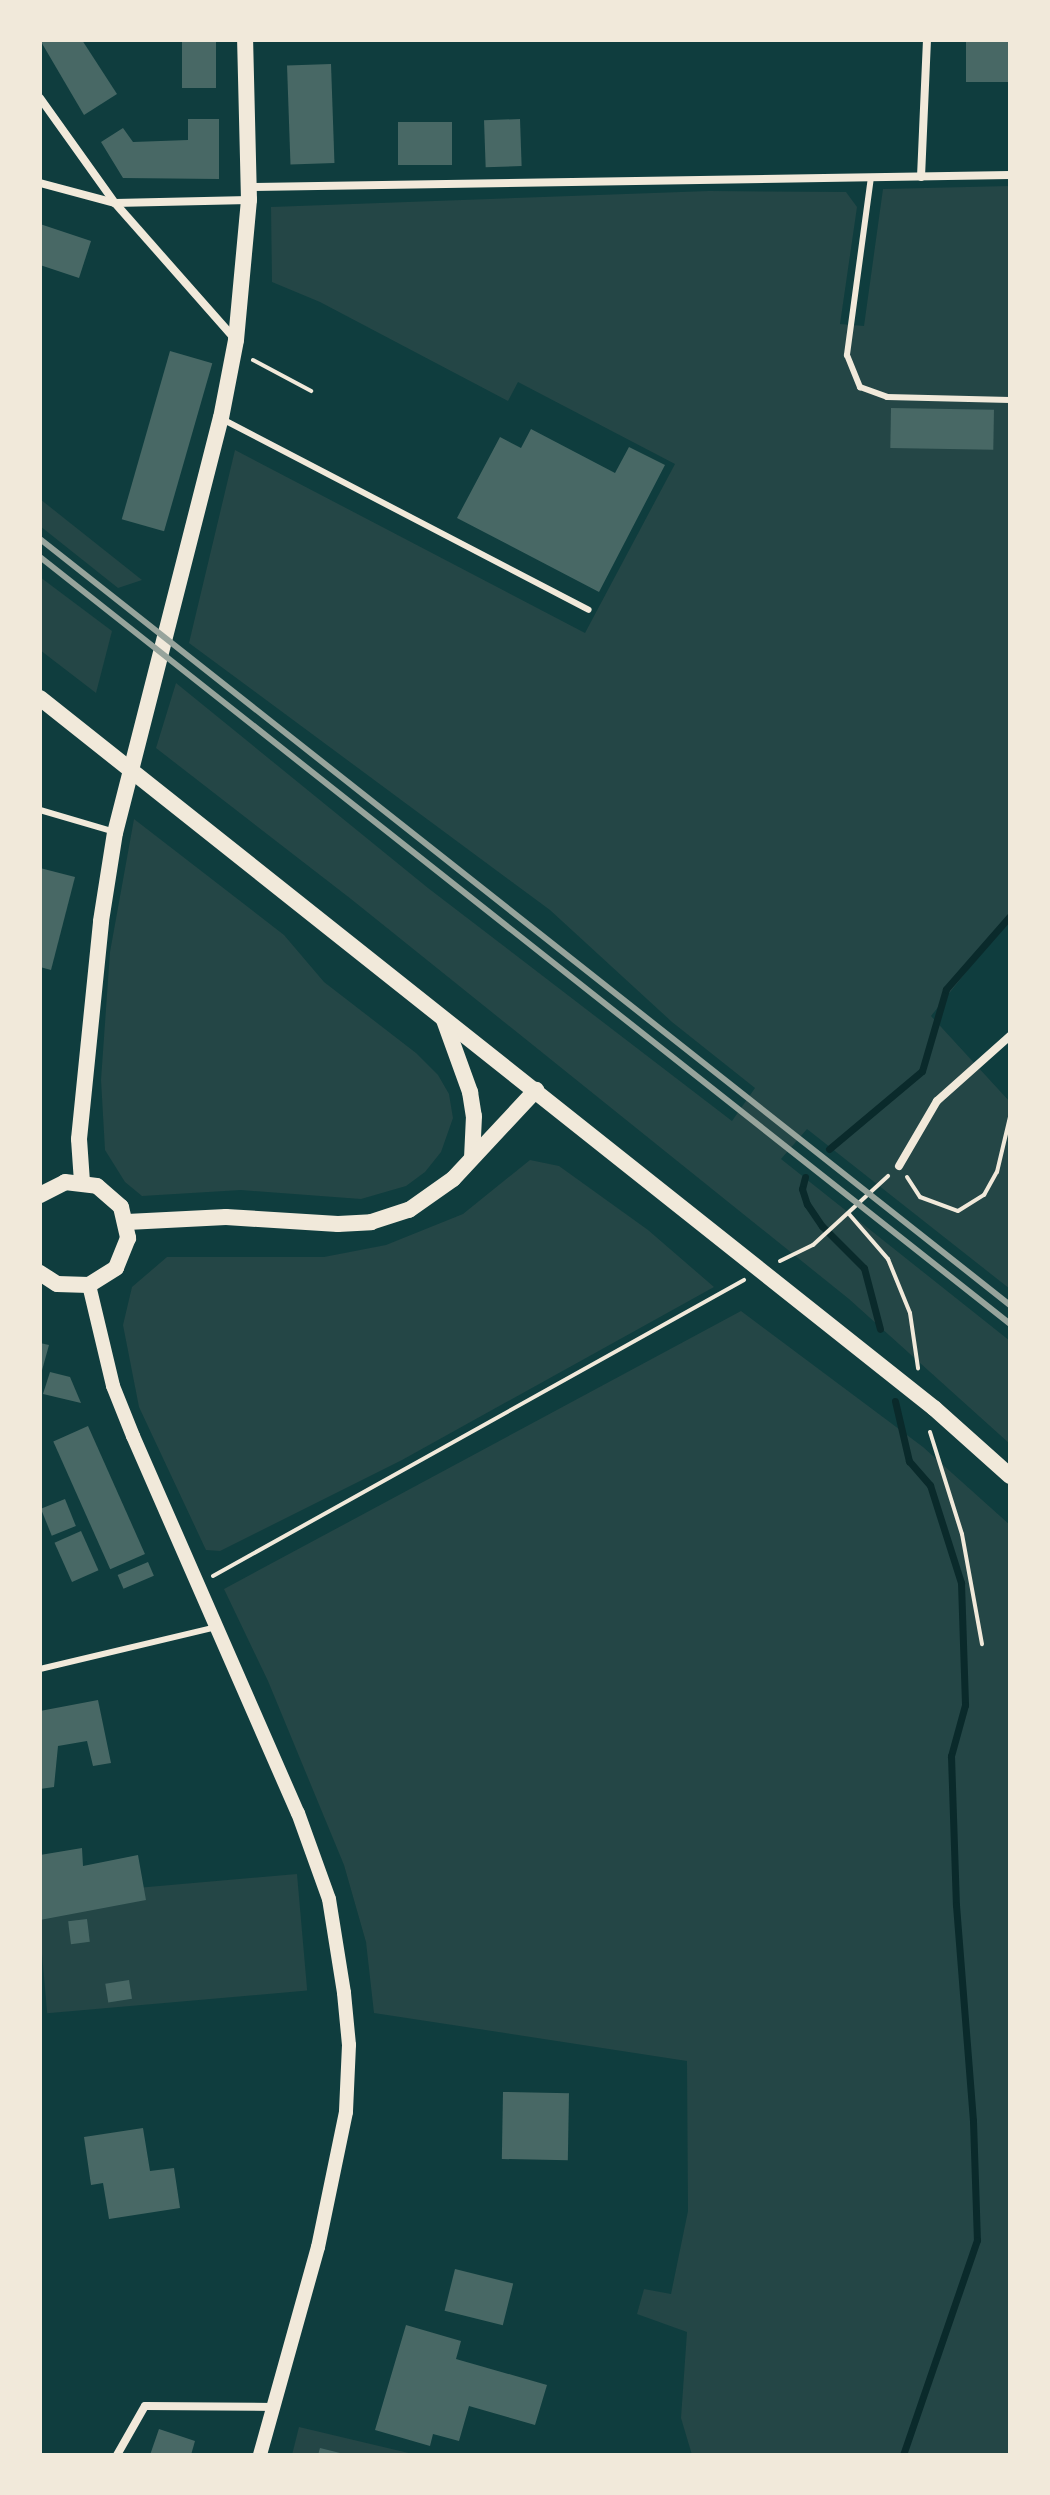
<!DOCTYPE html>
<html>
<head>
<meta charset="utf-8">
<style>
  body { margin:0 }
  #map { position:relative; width:1050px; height:2495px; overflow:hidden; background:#0f3d3e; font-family:Inter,sans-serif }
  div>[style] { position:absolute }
  .green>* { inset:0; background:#244646; transform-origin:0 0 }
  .stream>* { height:7px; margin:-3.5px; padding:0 3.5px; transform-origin:3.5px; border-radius:3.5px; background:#0a2a2b }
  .building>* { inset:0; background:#486865; transform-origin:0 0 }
  .path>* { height:4px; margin:-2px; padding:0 2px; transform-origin:2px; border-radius:2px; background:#f1e9da }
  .service>* { height:6px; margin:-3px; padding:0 3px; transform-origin:3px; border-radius:3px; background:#f1e9da }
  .minor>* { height:8px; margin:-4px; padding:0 4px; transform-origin:4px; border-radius:4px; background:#f1e9da }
  .tertiary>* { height:14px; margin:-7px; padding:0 7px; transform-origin:7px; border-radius:7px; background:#f1e9da }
  .secondary>* { height:16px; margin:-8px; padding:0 8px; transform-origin:8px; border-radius:8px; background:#f1e9da }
  .rail>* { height:6px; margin:-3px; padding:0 3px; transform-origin:3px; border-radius:3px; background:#97a49c }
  span { translate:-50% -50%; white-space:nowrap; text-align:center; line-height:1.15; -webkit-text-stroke:6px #f1e9da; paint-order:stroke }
  .frame { position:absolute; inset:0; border:42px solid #f1e9da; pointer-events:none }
</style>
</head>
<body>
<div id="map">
  <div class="green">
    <div style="clip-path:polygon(1010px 186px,1010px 917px,931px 1016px,1010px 1102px,1010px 1289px,807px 1129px,781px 1159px,1010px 1341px,1010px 1444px,849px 1299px,351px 899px,156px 748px,176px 683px,428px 888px,732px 1121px,755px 1088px,672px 1022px,550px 910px,189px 643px,235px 450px,585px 633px,675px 464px,518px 382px,508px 401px,320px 302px,272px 282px,271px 207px,709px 191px,846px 192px,857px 207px,840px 324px,864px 326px,883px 189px)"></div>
    <div style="clip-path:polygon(40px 499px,142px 580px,118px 588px,40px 526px)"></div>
    <div style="clip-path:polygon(40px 577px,112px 631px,96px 693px,40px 650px)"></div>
    <div style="clip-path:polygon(134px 819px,284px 935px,324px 982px,416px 1053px,438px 1075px,449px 1094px,453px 1118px,441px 1152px,425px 1172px,406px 1186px,361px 1199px,241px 1190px,142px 1196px,125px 1182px,105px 1150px,101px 1080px,110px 952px)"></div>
    <div style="clip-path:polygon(530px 1160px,559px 1166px,648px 1230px,714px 1287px,402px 1460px,220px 1551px,206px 1550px,139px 1407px,123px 1325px,132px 1287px,167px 1257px,324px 1257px,386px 1245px,463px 1214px)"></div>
    <div style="clip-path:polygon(741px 1311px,923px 1447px,1010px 1525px,1010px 2455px,692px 2455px,681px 2418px,687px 2332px,637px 2314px,644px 2289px,671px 2294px,688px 2211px,687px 2061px,374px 2013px,366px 1942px,344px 1865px,268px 1681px,224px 1589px)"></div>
    <div style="left:297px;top:1874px;width:117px;height:261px;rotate:85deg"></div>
    <div style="clip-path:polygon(299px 2427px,417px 2455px,292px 2455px)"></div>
  </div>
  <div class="stream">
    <div style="left:829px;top:1149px;width:121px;rotate:-40deg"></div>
    <div style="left:922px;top:1071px;width:85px;rotate:-73.7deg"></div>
    <div style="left:946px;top:989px;width:97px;rotate:-48.8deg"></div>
    <div style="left:805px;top:1177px;width:12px;rotate:104deg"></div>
    <div style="left:802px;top:1189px;width:16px;rotate:72deg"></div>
    <div style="left:807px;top:1204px;width:27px;rotate:56deg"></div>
    <div style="left:822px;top:1226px;width:59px;rotate:45deg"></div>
    <div style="left:864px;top:1268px;width:63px;rotate:75.3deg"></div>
    <div style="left:895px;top:1401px;width:62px;rotate:76.9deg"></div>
    <div style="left:909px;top:1461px;width:32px;rotate:49deg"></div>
    <div style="left:930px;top:1485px;width:103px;rotate:72.4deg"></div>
    <div style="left:961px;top:1583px;width:122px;rotate:88.1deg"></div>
    <div style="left:965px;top:1705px;width:53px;rotate:105.4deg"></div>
    <div style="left:951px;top:1756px;width:149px;rotate:88.1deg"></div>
    <div style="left:956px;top:1905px;width:217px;rotate:85.5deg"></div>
    <div style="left:973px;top:2121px;width:119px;rotate:88.1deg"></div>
    <div style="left:977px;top:2240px;width:227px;rotate:109deg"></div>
  </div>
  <div class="building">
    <div style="clip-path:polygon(40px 40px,82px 40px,117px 94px,84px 115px)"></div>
    <div style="left:182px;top:40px;width:34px;height:48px"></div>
    <div style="left:966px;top:40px;width:42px;height:42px"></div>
    <div style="left:331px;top:64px;width:99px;height:44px;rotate:88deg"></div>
    <div style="clip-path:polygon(188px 119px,219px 119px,219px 179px,123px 178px,101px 142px,123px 128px,133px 142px,188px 140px)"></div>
    <div style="left:520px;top:119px;width:47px;height:36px;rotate:88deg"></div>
    <div style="left:398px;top:122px;width:54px;height:43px"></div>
    <div style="clip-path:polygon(40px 224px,91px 241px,79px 278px,40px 265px)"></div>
    <div style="left:170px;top:351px;width:44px;height:175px;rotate:16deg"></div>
    <div style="left:891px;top:408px;width:103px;height:40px;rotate:1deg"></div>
    <div style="clip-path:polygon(531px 429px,615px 473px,629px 447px,665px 465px,599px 592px,457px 518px,500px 437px,521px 448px)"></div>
    <div style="clip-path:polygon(40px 868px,75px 877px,51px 970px,40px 967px)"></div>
    <div style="clip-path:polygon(40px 1343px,49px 1345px,41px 1374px,40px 1374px)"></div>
    <div style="clip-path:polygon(50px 1372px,70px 1377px,81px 1403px,43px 1394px)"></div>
    <div style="left:88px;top:1426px;width:140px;height:38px;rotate:66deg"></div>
    <div style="left:65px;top:1499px;width:29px;height:26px;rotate:68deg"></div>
    <div style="left:81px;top:1531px;width:43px;height:29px;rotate:66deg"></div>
    <div style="left:148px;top:1562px;width:15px;height:33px;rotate:67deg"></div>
    <div style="clip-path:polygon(98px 1700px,111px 1763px,93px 1766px,87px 1741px,58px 1746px,54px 1787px,40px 1789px,40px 1711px)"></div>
    <div style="clip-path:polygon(82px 1848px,83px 1866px,138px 1855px,146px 1900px,40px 1920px,40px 1855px)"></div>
    <div style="left:87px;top:1919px;width:23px;height:19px;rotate:83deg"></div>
    <div style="left:129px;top:1980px;width:19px;height:24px;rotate:81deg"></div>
    <div style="left:503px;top:2092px;width:66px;height:67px;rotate:1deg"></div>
    <div style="clip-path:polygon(143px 2128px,150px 2171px,174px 2168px,180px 2208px,109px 2219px,103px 2183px,91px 2185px,84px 2137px)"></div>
    <div style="left:455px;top:2269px;width:60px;height:43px;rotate:14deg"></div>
    <div style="clip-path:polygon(406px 2325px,461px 2341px,456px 2359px,547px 2385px,535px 2425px,469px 2406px,459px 2441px,433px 2434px,430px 2446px,375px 2430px)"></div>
    <div style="clip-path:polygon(159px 2429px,195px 2441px,191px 2455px,150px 2455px)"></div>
    <div style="clip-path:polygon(320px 2448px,344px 2454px,344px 2455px,318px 2455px)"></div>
  </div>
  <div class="path">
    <div style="left:253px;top:360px;width:66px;rotate:28.1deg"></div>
    <div style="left:907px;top:1177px;width:24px;rotate:57deg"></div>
    <div style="left:920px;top:1197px;width:40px;rotate:20.2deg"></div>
    <div style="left:958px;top:1211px;width:31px;rotate:-32deg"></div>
    <div style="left:984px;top:1195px;width:26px;rotate:-61deg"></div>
    <div style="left:997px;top:1172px;width:57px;rotate:-76.7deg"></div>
    <div style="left:849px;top:1214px;width:60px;rotate:49.1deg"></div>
    <div style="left:888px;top:1259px;width:58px;rotate:67.8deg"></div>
    <div style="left:910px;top:1313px;width:56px;rotate:81.7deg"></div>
    <div style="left:780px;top:1261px;width:37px;rotate:-26deg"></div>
    <div style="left:813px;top:1245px;width:102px;rotate:-42.6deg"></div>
    <div style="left:930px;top:1432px;width:107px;rotate:72.6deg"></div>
    <div style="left:962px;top:1534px;width:112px;rotate:79.7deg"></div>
    <div style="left:213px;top:1576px;width:608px;rotate:-29.14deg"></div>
  </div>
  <div class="service">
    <div style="left:871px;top:177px;width:180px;rotate:97.7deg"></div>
    <div style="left:847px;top:355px;width:35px;rotate:68deg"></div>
    <div style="left:860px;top:387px;width:29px;rotate:20deg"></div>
    <div style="left:887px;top:397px;width:123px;rotate:1.4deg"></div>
    <div style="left:224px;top:420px;width:411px;rotate:27.5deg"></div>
    <div style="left:40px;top:810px;width:75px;rotate:16.3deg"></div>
    <div style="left:40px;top:1669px;width:181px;rotate:-13.4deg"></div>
  </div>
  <div class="minor">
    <div style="left:40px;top:98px;width:129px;rotate:54.5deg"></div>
    <div style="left:115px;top:203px;width:134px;rotate:-1.3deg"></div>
    <div style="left:921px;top:177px;width:137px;rotate:-87.5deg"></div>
    <div style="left:40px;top:183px;width:78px;rotate:14.9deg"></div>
    <div style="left:115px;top:203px;width:181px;rotate:48.6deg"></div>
    <div style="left:249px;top:187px;width:761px;rotate:-0.9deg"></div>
    <div style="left:899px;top:1166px;width:75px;rotate:-59.7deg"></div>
    <div style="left:937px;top:1101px;width:98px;rotate:-41.7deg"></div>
    <div style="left:117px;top:2455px;width:56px;rotate:-60.3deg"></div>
    <div style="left:145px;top:2406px;width:129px;rotate:0.4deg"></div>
  </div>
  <div class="tertiary">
    <div style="left:89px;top:1285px;width:104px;rotate:76.6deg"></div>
    <div style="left:113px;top:1386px;width:54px;rotate:68.2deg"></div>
    <div style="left:133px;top:1436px;width:412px;rotate:66.4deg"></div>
    <div style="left:298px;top:1813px;width:91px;rotate:70.2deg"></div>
    <div style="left:329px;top:1899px;width:95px;rotate:80.9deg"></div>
    <div style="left:344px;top:1993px;width:52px;rotate:84.5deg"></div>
    <div style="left:349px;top:2045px;width:67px;rotate:92.6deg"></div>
    <div style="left:346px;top:2112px;width:138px;rotate:101.7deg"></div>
    <div style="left:318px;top:2247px;width:216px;rotate:105.6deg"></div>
  </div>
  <div class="secondary">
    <div style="left:40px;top:698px;width:1142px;rotate:38.46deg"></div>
    <div style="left:934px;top:1408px;width:102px;rotate:41.8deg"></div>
    <div style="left:444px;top:1020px;width:77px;rotate:70.1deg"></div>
    <div style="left:470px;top:1092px;width:24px;rotate:81deg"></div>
    <div style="left:474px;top:1116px;width:42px;rotate:92.7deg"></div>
    <div style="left:82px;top:1182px;width:43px;rotate:-94deg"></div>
    <div style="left:79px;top:1139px;width:219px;rotate:-84.2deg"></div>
    <div style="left:101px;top:921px;width:89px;rotate:-81deg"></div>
    <div style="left:115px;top:833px;width:428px;rotate:-75.7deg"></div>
    <div style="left:221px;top:418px;width:79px;rotate:-79.1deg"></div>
    <div style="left:236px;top:340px;width:141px;rotate:-84.7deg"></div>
    <div style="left:249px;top:200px;width:160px;rotate:-91.4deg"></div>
    <div style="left:40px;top:1195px;width:28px;rotate:-27deg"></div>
    <div style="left:65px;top:1182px;width:32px;rotate:7deg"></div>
    <div style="left:97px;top:1186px;width:32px;rotate:41deg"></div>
    <div style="left:121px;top:1207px;width:32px;rotate:77deg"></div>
    <div style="left:128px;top:1238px;width:32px;rotate:112deg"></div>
    <div style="left:116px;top:1268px;width:32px;rotate:148deg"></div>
    <div style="left:89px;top:1285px;width:32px;rotate:-178deg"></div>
    <div style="left:57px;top:1284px;width:20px;rotate:-147deg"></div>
    <div style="left:127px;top:1222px;width:99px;rotate:-2.9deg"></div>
    <div style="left:226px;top:1217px;width:112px;rotate:3.6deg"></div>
    <div style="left:338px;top:1224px;width:33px;rotate:-3deg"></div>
    <div style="left:371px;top:1222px;width:40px;rotate:-18deg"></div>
    <div style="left:409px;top:1210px;width:54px;rotate:-35.2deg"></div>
    <div style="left:453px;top:1179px;width:122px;rotate:-47deg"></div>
  </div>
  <div class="rail">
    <div style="left:40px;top:539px;width:1236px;rotate:38.3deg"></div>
    <div style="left:40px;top:557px;width:1237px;rotate:38.33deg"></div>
  </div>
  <div class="frame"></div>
</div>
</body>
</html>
